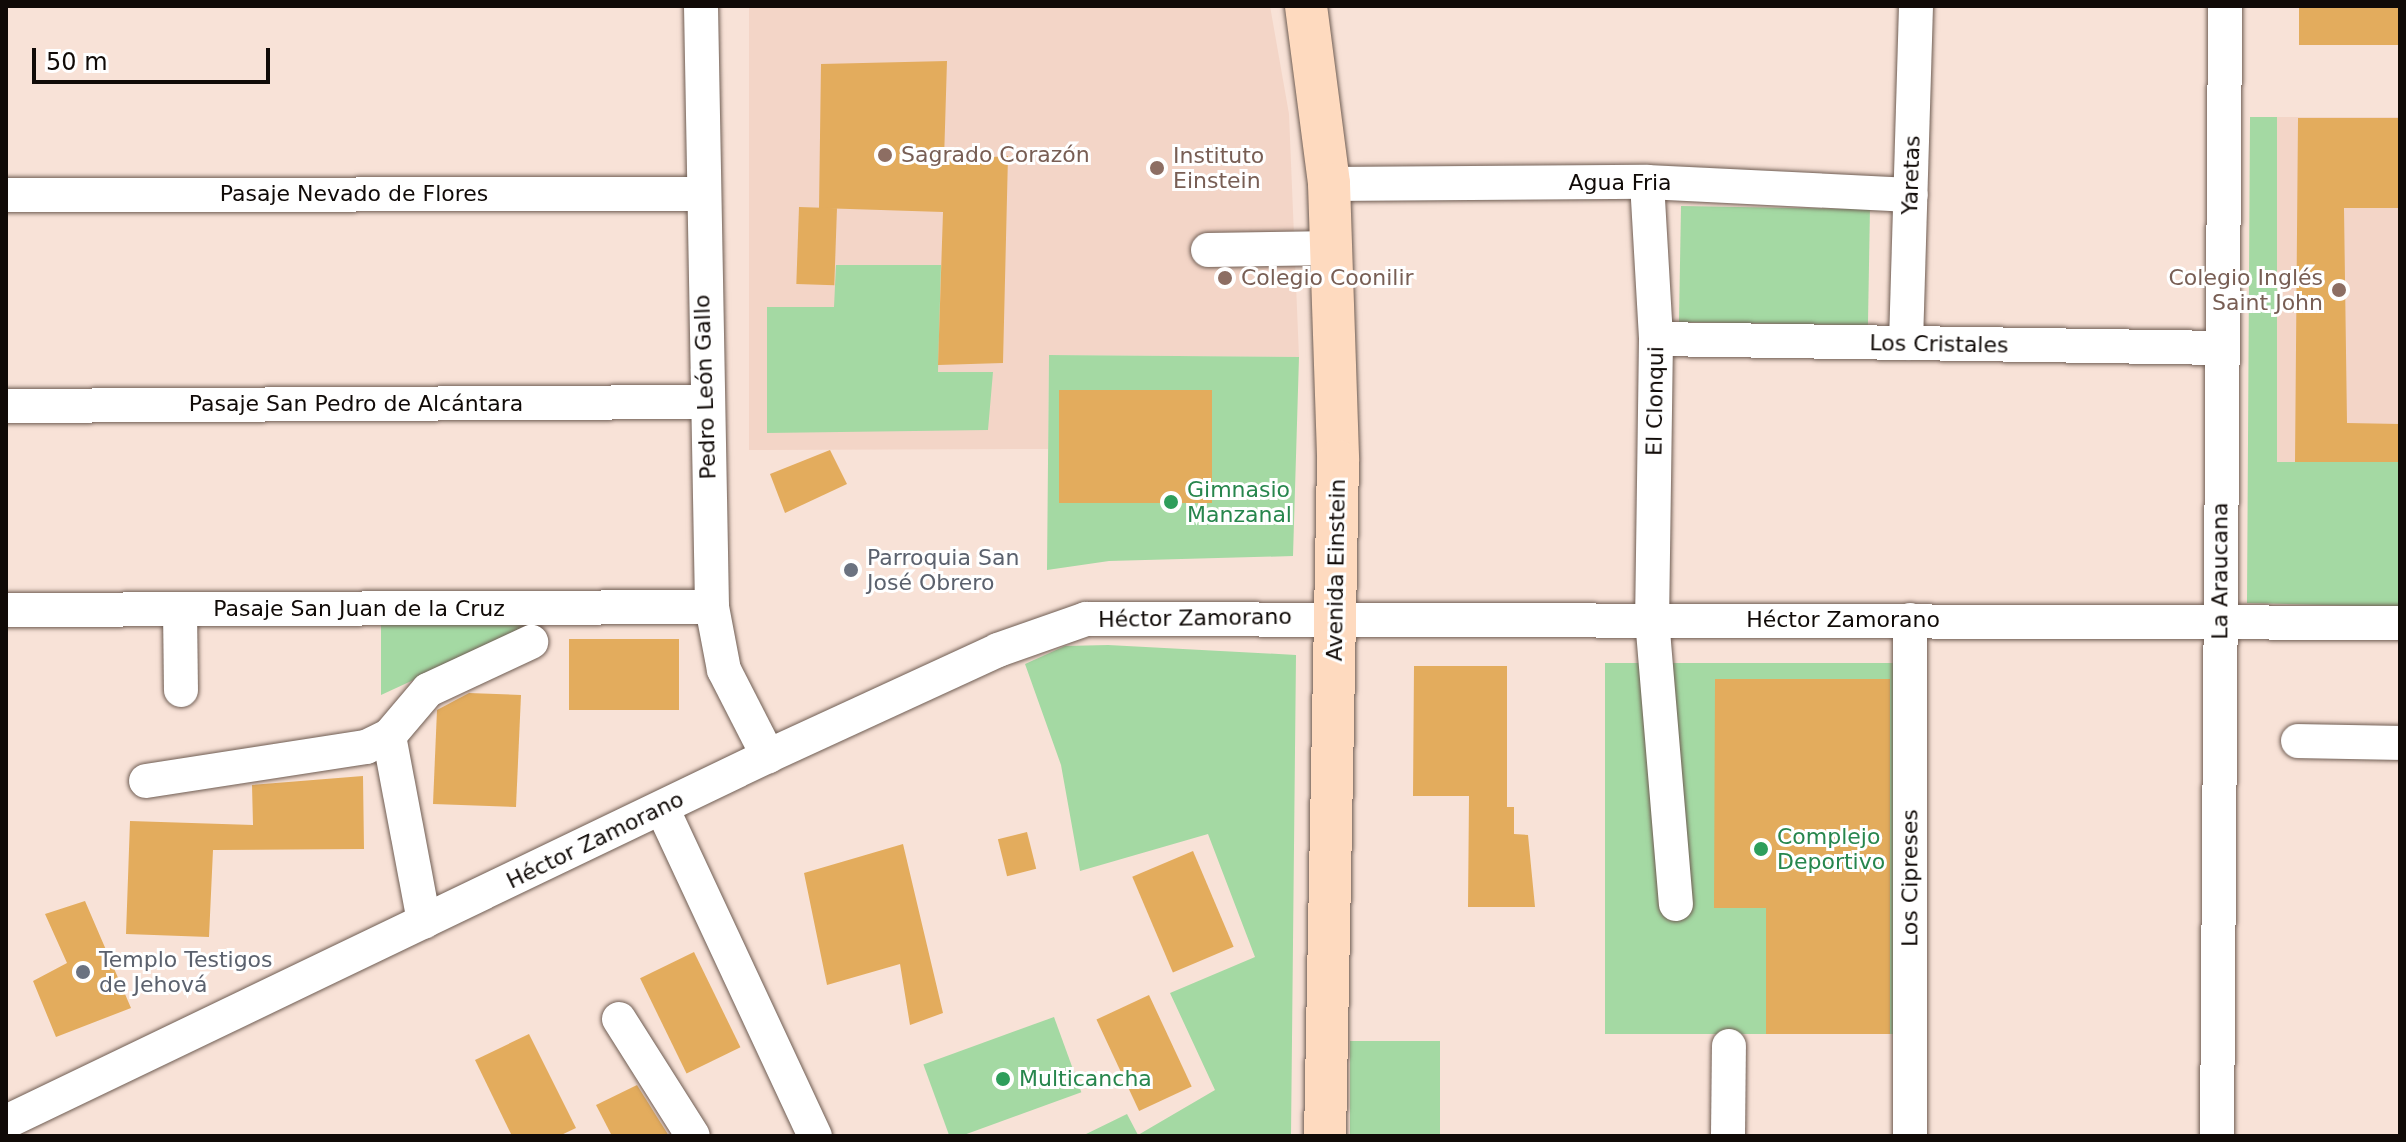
<!DOCTYPE html>
<html>
<head>
<meta charset="utf-8">
<style>
  body { margin:0 }
  #map { position:relative; width:2406px; height:1142px; overflow:hidden; background:#f8e2d7; font-family:"DejaVu Sans",sans-serif }
  div>[style] { position:absolute }
  .built>* { inset:0; background:#f3d5c7; transform-origin:0 0 }
  .green>* { inset:0; background:#a4d9a3; transform-origin:0 0 }
  .building>* { inset:0; background:#e3ac5d; transform-origin:0 0 }
  .roads { filter:drop-shadow(0 0 2px #6f5d53) drop-shadow(0 0 2px #6f5d53) }
  .minor>* { height:34px; margin:-17px; padding:0 17px; transform-origin:17px; border-radius:17px; background:#fff }
  .major>* { height:42px; margin:-21px; padding:0 21px; transform-origin:21px; border-radius:21px; background:#fedabf }
  .dots>* { width:22px; height:22px; translate:-50% -50%; box-sizing:border-box; border:4px solid #fff; border-radius:50% }
  span { translate:-50% -50%; white-space:nowrap; text-align:center; line-height:1.15; -webkit-text-stroke:6px #fff; paint-order:stroke }
  .education-label { font-size:22px; color:#785e54 }
  .left { translate:0 -50%; text-align:left }
  .right { translate:-100% -50%; text-align:right }
  .street-label { font-size:22px; color:#100a07 }
  .leisure-label { font-size:22px; color:#27864d }
  .worship-label { font-size:22px; color:#5b616d }
  .frame { position:absolute; inset:0; border:8px solid #100a07; pointer-events:none }
  .scale { position:absolute; left:32px; top:48px; width:238px; height:36px; box-sizing:border-box; border:4px solid #100a07; border-top:0; padding-left:10px; font-size:24px; line-height:28px; white-space:nowrap; color:#100a07; -webkit-text-stroke:6px #fff; paint-order:stroke }
</style>
</head>
<body>
<div id="map">
  <div class="built">
    <div style="clip-path:polygon(749px 6px,1270px 6px,1289px 114px,1299px 357px,1049px 355px,1048px 449px,749px 450px)"></div>
    <div style="left:2277px;top:117px;width:123px;height:345px"></div>
  </div>
  <div class="green">
    <div style="clip-path:polygon(2250px 117px,2277px 117px,2277px 462px,2400px 462px,2400px 607px,2247px 603px)"></div>
    <div style="left:1681px;top:206px;width:189px;height:116px;rotate:1deg"></div>
    <div style="clip-path:polygon(836px 265px,941px 265px,938px 372px,993px 372px,988px 430px,767px 433px,767px 307px,834px 307px)"></div>
    <div style="clip-path:polygon(1049px 355px,1299px 357px,1293px 556px,1109px 561px,1047px 570px)"></div>
    <div style="clip-path:polygon(533px 615px,533px 625px,381px 695px,381px 616px)"></div>
    <div style="clip-path:polygon(1108px 645px,1296px 655px,1291px 1136px,1082px 1136px,1127px 1114px,1138px 1135px,1215px 1090px,1170px 993px,1255px 957px,1208px 834px,1080px 871px,1061px 765px,1025px 664px,1065px 646px)"></div>
    <div style="left:1605px;top:663px;width:297px;height:371px"></div>
    <div style="left:1054px;top:1017px;width:80px;height:139px;rotate:70deg"></div>
    <div style="left:1350px;top:1041px;width:90px;height:95px"></div>
  </div>
  <div class="building">
    <div style="left:2299px;top:6px;width:101px;height:39px"></div>
    <div style="clip-path:polygon(947px 61px,944px 160px,1008px 156px,1003px 363px,938px 365px,943px 212px,819px 208px,821px 64px)"></div>
    <div style="clip-path:polygon(2298px 118px,2400px 118px,2400px 208px,2344px 208px,2347px 423px,2400px 424px,2400px 462px,2295px 462px)"></div>
    <div style="left:799px;top:207px;width:38px;height:77px;rotate:2deg"></div>
    <div style="left:1059px;top:390px;width:153px;height:113px"></div>
    <div style="clip-path:polygon(830px 450px,847px 484px,785px 513px,770px 474px)"></div>
    <div style="left:679px;top:639px;width:71px;height:110px;rotate:90deg"></div>
    <div style="clip-path:polygon(1414px 666px,1507px 666px,1507px 807px,1514px 807px,1514px 834px,1528px 835px,1535px 907px,1468px 907px,1469px 796px,1413px 796px)"></div>
    <div style="clip-path:polygon(1715px 679px,1890px 679px,1890px 1034px,1766px 1034px,1766px 908px,1714px 908px)"></div>
    <div style="clip-path:polygon(469px 693px,521px 695px,516px 807px,433px 804px,437px 710px)"></div>
    <div style="clip-path:polygon(363px 776px,364px 849px,213px 850px,209px 937px,126px 934px,130px 821px,253px 825px,252px 785px)"></div>
    <div style="left:1027px;top:832px;width:38px;height:30px;rotate:76deg"></div>
    <div style="clip-path:polygon(903px 844px,943px 1013px,910px 1025px,900px 964px,827px 985px,804px 873px)"></div>
    <div style="left:1193px;top:851px;width:104px;height:66px;rotate:67deg"></div>
    <div style="clip-path:polygon(85px 901px,131px 1008px,56px 1037px,33px 981px,67px 963px,45px 914px)"></div>
    <div style="left:694px;top:952px;width:106px;height:60px;rotate:64deg"></div>
    <div style="left:1149px;top:995px;width:101px;height:58px;rotate:65deg"></div>
    <div style="clip-path:polygon(529px 1034px,576px 1128px,559px 1136px,512px 1136px,475px 1060px)"></div>
    <div style="clip-path:polygon(637px 1085px,669px 1136px,612px 1136px,596px 1105px)"></div>
  </div>
  <div class="roads">
    <div class="minor">
      <div style="left:701px;top:6px;width:601px;rotate:88.95deg"></div>
      <div style="left:712px;top:607px;width:64px;rotate:79.2deg"></div>
      <div style="left:724px;top:670px;width:97px;rotate:62.9deg"></div>
      <div style="left:1647px;top:182px;width:157px;rotate:86.7deg"></div>
      <div style="left:1656px;top:339px;width:280px;rotate:90.8deg"></div>
      <div style="left:1652px;top:619px;width:286px;rotate:85.2deg"></div>
      <div style="left:1329px;top:184px;width:318px;rotate:-0.4deg"></div>
      <div style="left:1647px;top:182px;width:264px;rotate:2.8deg"></div>
      <div style="left:6px;top:195px;width:695px;rotate:-0.08deg"></div>
      <div style="left:1208px;top:250px;width:125px;rotate:-0.9deg"></div>
      <div style="left:1656px;top:339px;width:565px;rotate:0.91deg"></div>
      <div style="left:1906px;top:343px;width:337px;rotate:-88.3deg"></div>
      <div style="left:6px;top:406px;width:700px;rotate:-0.33deg"></div>
      <div style="left:6px;top:610px;width:706px;rotate:-0.24deg"></div>
      <div style="left:180px;top:610px;width:80px;rotate:89.3deg"></div>
      <div style="left:1910px;top:620px;width:516px;rotate:90deg"></div>
      <div style="left:389px;top:736px;width:60px;rotate:-49.7deg"></div>
      <div style="left:428px;top:690px;width:114px;rotate:-25deg"></div>
      <div style="left:2298px;top:741px;width:102px;rotate:1.1deg"></div>
      <div style="left:146px;top:781px;width:223px;rotate:-8.8deg"></div>
      <div style="left:366px;top:747px;width:25px;rotate:-26deg"></div>
      <div style="left:389px;top:736px;width:189px;rotate:79.3deg"></div>
      <div style="left:662px;top:808px;width:362px;rotate:65deg"></div>
      <div style="left:619px;top:1019px;width:138px;rotate:57.7deg"></div>
      <div style="left:6px;top:1122px;width:845px;rotate:-25.66deg"></div>
      <div style="left:768px;top:756px;width:253px;rotate:-24.7deg"></div>
      <div style="left:998px;top:650px;width:93px;rotate:-19.4deg"></div>
      <div style="left:1086px;top:619px;width:1314px;rotate:0.17deg"></div>
      <div style="left:1728px;top:1136px;width:90px;rotate:-89.4deg"></div>
      <div style="left:2217px;top:1136px;width:1130px;rotate:-89.59deg"></div>
    </div>
    <div class="major">
      <div style="left:1306px;top:6px;width:179px;rotate:82.6deg"></div>
      <div style="left:1329px;top:184px;width:277px;rotate:88.1deg"></div>
      <div style="left:1338px;top:461px;width:675px;rotate:91.1deg"></div>
    </div>
  </div>
  <div class="dots">
    <div style="left:885px;top:155px;background:#8d6e63"></div>
    <div style="left:1157px;top:168px;background:#8d6e63"></div>
    <div style="left:1225px;top:278px;background:#8d6e63"></div>
    <div style="left:2339px;top:290px;background:#8d6e63"></div>
    <div style="left:1171px;top:502px;background:#2e9e5b"></div>
    <div style="left:851px;top:570px;background:#6b7280"></div>
    <div style="left:1761px;top:849px;background:#2e9e5b"></div>
    <div style="left:83px;top:972px;background:#6b7280"></div>
    <div style="left:1003px;top:1079px;background:#2e9e5b"></div>
  </div>
  <div class="education-label">
    <span class="left" style="left:901px;top:155px">Sagrado Corazón</span>
    <span class="left" style="left:1173px;top:168px">Instituto<br>Einstein</span>
    <span class="right" style="left:2323px;top:290px">Colegio Inglés<br>Saint John</span>
    <span class="left" style="left:1241px;top:278px">Colegio Coonilir</span>
  </div>
  <div class="street-label">
    <span style="left:1911px;top:175px;rotate:-88deg">Yaretas</span>
    <span style="left:1620px;top:183px">Agua Fria</span>
    <span style="left:354px;top:194px">Pasaje Nevado de Flores</span>
    <span style="left:1939px;top:344px;rotate:1deg">Los Cristales</span>
    <span style="left:705px;top:387px;rotate:-92deg">Pedro León Gallo</span>
    <span style="left:1655px;top:401px;rotate:-89deg">El Clonqui</span>
    <span style="left:356px;top:404px">Pasaje San Pedro de Alcántara</span>
    <span style="left:1336px;top:570px;rotate:-89deg">Avenida Einstein</span>
    <span style="left:2220px;top:571px;rotate:-90deg">La Araucana</span>
    <span style="left:359px;top:609px">Pasaje San Juan de la Cruz</span>
    <span style="left:1195px;top:618px;rotate:-1deg">Héctor Zamorano</span>
    <span style="left:1843px;top:620px">Héctor Zamorano</span>
    <span style="left:595px;top:840px;rotate:-26deg">Héctor Zamorano</span>
    <span style="left:1910px;top:878px;rotate:-90deg">Los Cipreses</span>
  </div>
  <div class="leisure-label">
    <span class="left" style="left:1187px;top:502px">Gimnasio<br>Manzanal</span>
    <span class="left" style="left:1777px;top:849px">Complejo<br>Deportivo</span>
    <span class="left" style="left:1019px;top:1079px">Multicancha</span>
  </div>
  <div class="worship-label">
    <span class="left" style="left:867px;top:570px">Parroquia San<br>José Obrero</span>
    <span class="left" style="left:99px;top:972px">Templo Testigos<br>de Jehová</span>
  </div>
  <div class="frame"></div>
  <div class="scale">50 m</div>
</div>
</body>
</html>
